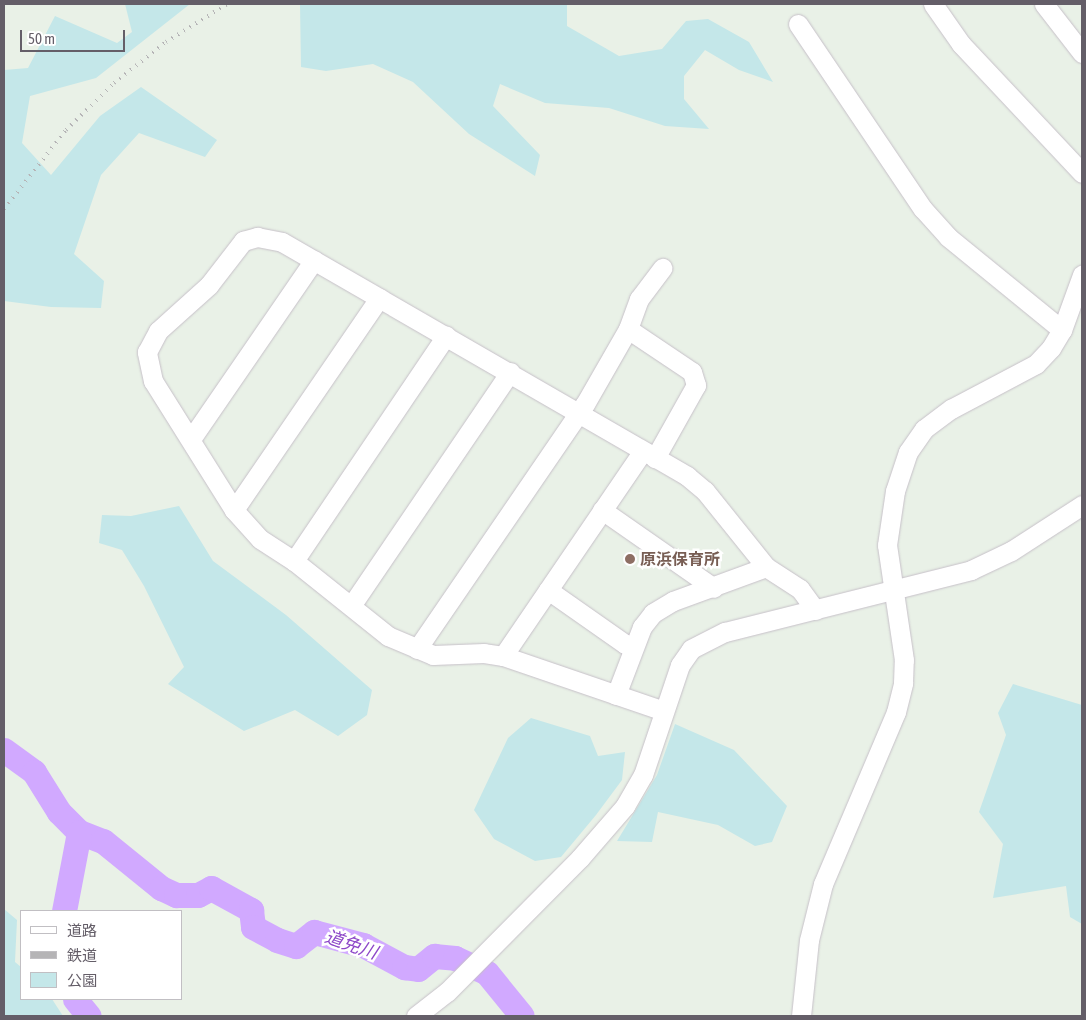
<!DOCTYPE html>
<html>
<head>
<meta charset="utf-8">
<style>
  body { margin:0 }
  #map { position:relative; width:1086px; height:1020px; overflow:hidden; background:#e9f1e7; font-family:"Asap Condensed","Noto Sans JP",sans-serif }
  div>[style] { position:absolute }
  .green>* { inset:0; background:#c4e7e9 }
  .river>* { height:25px; margin:-12.5px; padding:0 12.5px; transform-origin:12.5px; border-radius:12.5px; background:#d1a9ff }
  .roads { filter:drop-shadow(0 0 1px #c6c0c8) drop-shadow(0 0 1px #c6c0c8) }
  .minor>* { height:19px; margin:-9.5px; padding:0 9.5px; transform-origin:9.5px; border-radius:9.5px; background:#fff }
  .rail>* { height:4px; margin-top:-2px; transform-origin:0; background:repeating-linear-gradient(90deg,#b5b4b6 0 1px,transparent 0 7px) }
  .dots>* { width:14px; height:14px; translate:-50% -50%; box-sizing:border-box; border:2px solid #fff; border-radius:50% }
  span { translate:-50% -50%; white-space:nowrap; text-align:center; line-height:1.15; -webkit-text-stroke:5px #fff; paint-order:stroke }
  .education-label { font-size:16px; color:#785e54; font-weight:700 }
  .left { translate:0 -50%; text-align:left }
  .water-label { font-size:18px; color:#8d47c8; font-style:italic }
  .frame { position:absolute; inset:0; border:5px solid #645e68; pointer-events:none }
  .legend { position:absolute; left:20px; top:910px; width:162px; height:90px; box-sizing:border-box; background:#fff; border:1px solid #c1bfc3; margin:0; padding:6px 9px; list-style:none; font-size:15px; color:#645e68 }
  .legend li { display:flex; align-items:center; gap:10px; height:25px }
  .legend b { width:25px; border:1px solid #c1bfc3 }
  .scale { position:absolute; left:20px; top:30px; width:105px; height:22px; box-sizing:border-box; border:2px solid #645e68; border-top:0; padding-left:6px; font-size:15px; line-height:18px; white-space:nowrap; color:#645e68; -webkit-text-stroke:4px #fff; paint-order:stroke }
</style>
</head>
<body>
<div id="map">
  <div class="green">
    <div style="clip-path:polygon(125px 4px,190px 4px,96px 78px,30px 96px,22px 143px,51px 175px,100px 116px,141px 87px,217px 140px,205px 157px,139px 133px,101px 175px,74px 254px,104px 281px,101px 308px,51px 307px,4px 301px,4px 70px,28px 68px,55px 16px,117px 43px,132px 32px)"></div>
    <div style="clip-path:polygon(300px 4px,567px 4px,567px 26px,619px 56px,662px 49px,686px 21px,708px 19px,749px 42px,773px 82px,739px 70px,705px 50px,684px 76px,684px 99px,709px 129px,665px 126px,609px 108px,545px 103px,500px 84px,493px 106px,540px 155px,535px 176px,469px 134px,413px 82px,373px 64px,326px 71px,301px 67px)"></div>
    <div style="clip-path:polygon(179px 506px,213px 561px,286px 615px,372px 690px,367px 715px,338px 736px,295px 710px,244px 731px,168px 684px,184px 667px,144px 586px,122px 550px,99px 543px,102px 515px,131px 516px)"></div>
    <div style="clip-path:polygon(1013px 684px,1082px 705px,1082px 924px,1070px 917px,1066px 886px,993px 898px,1003px 844px,979px 812px,1006px 735px,998px 713px)"></div>
    <div style="clip-path:polygon(531px 718px,590px 736px,598px 756px,625px 752px,622px 780px,596px 815px,561px 857px,535px 861px,494px 839px,474px 810px,508px 738px)"></div>
    <div style="clip-path:polygon(675px 724px,734px 750px,787px 806px,772px 842px,755px 846px,718px 825px,658px 812px,652px 842px,617px 841px,657px 775px)"></div>
    <div style="clip-path:polygon(4px 909px,17px 920px,15px 962px,21px 967px,21px 999px,52px 999px,63px 1016px,4px 1016px)"></div>
  </div>
  <div class="river">
    <div style="left:4px;top:750px;width:37px;rotate:36deg"></div>
    <div style="left:34px;top:772px;width:47px;rotate:58deg"></div>
    <div style="left:59px;top:812px;width:28px;rotate:45deg"></div>
    <div style="left:79px;top:832px;width:26px;rotate:21deg"></div>
    <div style="left:103px;top:841px;width:75px;rotate:39deg"></div>
    <div style="left:161px;top:888px;width:17px;rotate:25deg"></div>
    <div style="left:176px;top:895px;width:22px"></div>
    <div style="left:198px;top:895px;width:15px;rotate:-28deg"></div>
    <div style="left:211px;top:888px;width:46px;rotate:28.8deg"></div>
    <div style="left:251px;top:910px;width:17px;rotate:83deg"></div>
    <div style="left:253px;top:927px;width:27px;rotate:28deg"></div>
    <div style="left:277px;top:940px;width:20px;rotate:18deg"></div>
    <div style="left:296px;top:946px;width:23px;rotate:-38deg"></div>
    <div style="left:314px;top:932px;width:51px;rotate:14.9deg"></div>
    <div style="left:363px;top:945px;width:47px;rotate:28.2deg"></div>
    <div style="left:404px;top:967px;width:14px;rotate:8deg"></div>
    <div style="left:418px;top:969px;width:21px;rotate:-39deg"></div>
    <div style="left:434px;top:956px;width:21px;rotate:5deg"></div>
    <div style="left:455px;top:958px;width:35px;rotate:25deg"></div>
    <div style="left:487px;top:973px;width:55px;rotate:50.9deg"></div>
    <div style="left:64px;top:911px;width:80px;rotate:-79.2deg"></div>
    <div style="left:75px;top:999px;width:22px;rotate:51deg"></div>
  </div>
  <div class="roads">
    <div class="minor">
      <div style="left:933px;top:4px;width:49px;rotate:55deg"></div>
      <div style="left:961px;top:44px;width:177px;rotate:46.8deg"></div>
      <div style="left:1044px;top:4px;width:62px;rotate:52.2deg"></div>
      <div style="left:798px;top:24px;width:223px;rotate:56deg"></div>
      <div style="left:923px;top:209px;width:38px;rotate:48deg"></div>
      <div style="left:948px;top:237px;width:147px;rotate:39.2deg"></div>
      <div style="left:628px;top:329px;width:77px;rotate:33.9deg"></div>
      <div style="left:692px;top:372px;width:14px;rotate:73deg"></div>
      <div style="left:696px;top:385px;width:84px;rotate:119.3deg"></div>
      <div style="left:191px;top:439px;width:217px;rotate:-55.5deg"></div>
      <div style="left:234px;top:510px;width:257px;rotate:-55.6deg"></div>
      <div style="left:602px;top:510px;width:136px;rotate:34.9deg"></div>
      <div style="left:294px;top:561px;width:272px;rotate:-56deg"></div>
      <div style="left:548px;top:590px;width:94px;rotate:35deg"></div>
      <div style="left:625px;top:644px;width:9px;rotate:13deg"></div>
      <div style="left:351px;top:606px;width:283px;rotate:-55.8deg"></div>
      <div style="left:417px;top:649px;width:297px;rotate:-55.6deg"></div>
      <div style="left:585px;top:404px;width:86px;rotate:-60.2deg"></div>
      <div style="left:628px;top:329px;width:32px;rotate:-70deg"></div>
      <div style="left:639px;top:299px;width:39px;rotate:-53deg"></div>
      <div style="left:503px;top:656px;width:248px;rotate:-55.7deg"></div>
      <div style="left:616px;top:695px;width:73px;rotate:-69.1deg"></div>
      <div style="left:642px;top:627px;width:18px;rotate:-52deg"></div>
      <div style="left:653px;top:613px;width:23px;rotate:-31deg"></div>
      <div style="left:673px;top:601px;width:99px;rotate:-20.1deg"></div>
      <div style="left:664px;top:711px;width:170px;rotate:-161.1deg"></div>
      <div style="left:503px;top:656px;width:19px;rotate:-171deg"></div>
      <div style="left:484px;top:653px;width:51px;rotate:177.8deg"></div>
      <div style="left:433px;top:655px;width:49px;rotate:-157.1deg"></div>
      <div style="left:388px;top:636px;width:120px;rotate:-141.4deg"></div>
      <div style="left:294px;top:561px;width:40px;rotate:-147.1deg"></div>
      <div style="left:260px;top:539px;width:39px;rotate:-132deg"></div>
      <div style="left:234px;top:510px;width:152px;rotate:-122.1deg"></div>
      <div style="left:153px;top:381px;width:30px;rotate:-102deg"></div>
      <div style="left:147px;top:352px;width:24px;rotate:-62deg"></div>
      <div style="left:158px;top:331px;width:69px;rotate:-42deg"></div>
      <div style="left:209px;top:285px;width:56px;rotate:-52.3deg"></div>
      <div style="left:243px;top:241px;width:15px;rotate:-16deg"></div>
      <div style="left:257px;top:237px;width:25px;rotate:11deg"></div>
      <div style="left:282px;top:242px;width:468px;rotate:30deg"></div>
      <div style="left:687px;top:476px;width:23px;rotate:40deg"></div>
      <div style="left:705px;top:491px;width:97px;rotate:51.2deg"></div>
      <div style="left:766px;top:567px;width:40px;rotate:32.9deg"></div>
      <div style="left:800px;top:589px;width:26px;rotate:54deg"></div>
      <div style="left:416px;top:1016px;width:39px;rotate:-38deg"></div>
      <div style="left:447px;top:992px;width:189px;rotate:-45.2deg"></div>
      <div style="left:580px;top:858px;width:69px;rotate:-49.1deg"></div>
      <div style="left:625px;top:806px;width:36px;rotate:-60deg"></div>
      <div style="left:643px;top:775px;width:116px;rotate:-71.4deg"></div>
      <div style="left:680px;top:665px;width:19px;rotate:-55deg"></div>
      <div style="left:691px;top:649px;width:38px;rotate:-27deg"></div>
      <div style="left:725px;top:632px;width:254px;rotate:-14.1deg"></div>
      <div style="left:971px;top:570px;width:44px;rotate:-25.4deg"></div>
      <div style="left:1011px;top:551px;width:85px;rotate:-32.9deg"></div>
      <div style="left:801px;top:1016px;width:76px;rotate:-84deg"></div>
      <div style="left:809px;top:940px;width:58px;rotate:-76deg"></div>
      <div style="left:823px;top:884px;width:187px;rotate:-67deg"></div>
      <div style="left:896px;top:712px;width:30px;rotate:-76deg"></div>
      <div style="left:903px;top:683px;width:23px;rotate:-88deg"></div>
      <div style="left:904px;top:660px;width:116px;rotate:-98.4deg"></div>
      <div style="left:887px;top:545px;width:55px;rotate:-81.6deg"></div>
      <div style="left:895px;top:491px;width:41px;rotate:-71.6deg"></div>
      <div style="left:908px;top:452px;width:28px;rotate:-55deg"></div>
      <div style="left:924px;top:429px;width:34px;rotate:-37deg"></div>
      <div style="left:951px;top:409px;width:96px;rotate:-27.9deg"></div>
      <div style="left:1036px;top:364px;width:22px;rotate:-47deg"></div>
      <div style="left:1051px;top:348px;width:21px;rotate:-59deg"></div>
      <div style="left:1062px;top:330px;width:59px;rotate:-70deg"></div>
    </div>
  </div>
  <div class="rail">
    <div style="left:4px;top:209px;width:100px;rotate:-51.9deg"></div>
    <div style="left:66px;top:130px;width:67px;rotate:-44.4deg"></div>
    <div style="left:114px;top:83px;width:66px;rotate:-38.3deg"></div>
    <div style="left:166px;top:42px;width:72px;rotate:-31.9deg"></div>
  </div>
  <div class="dots">
    <div style="left:630px;top:559px;background:#8d6e63"></div>
  </div>
  <div class="education-label">
    <span class="left" style="left:640px;top:559px">原浜保育所</span>
  </div>
  <div class="water-label">
    <span style="left:351px;top:945px;rotate:19deg">道免川</span>
  </div>
  <div class="frame"></div>
  <ul class="legend">
  <li><b style="height:6px;background:#fff"></b>道路</li>
  <li><b style="height:6px;background:#b5b4b6"></b>鉄道</li>
  <li><b style="height:14px;background:#c4e7e9"></b>公園</li>
  </ul>
  <div class="scale">50 m</div>
</div>
</body>
</html>
